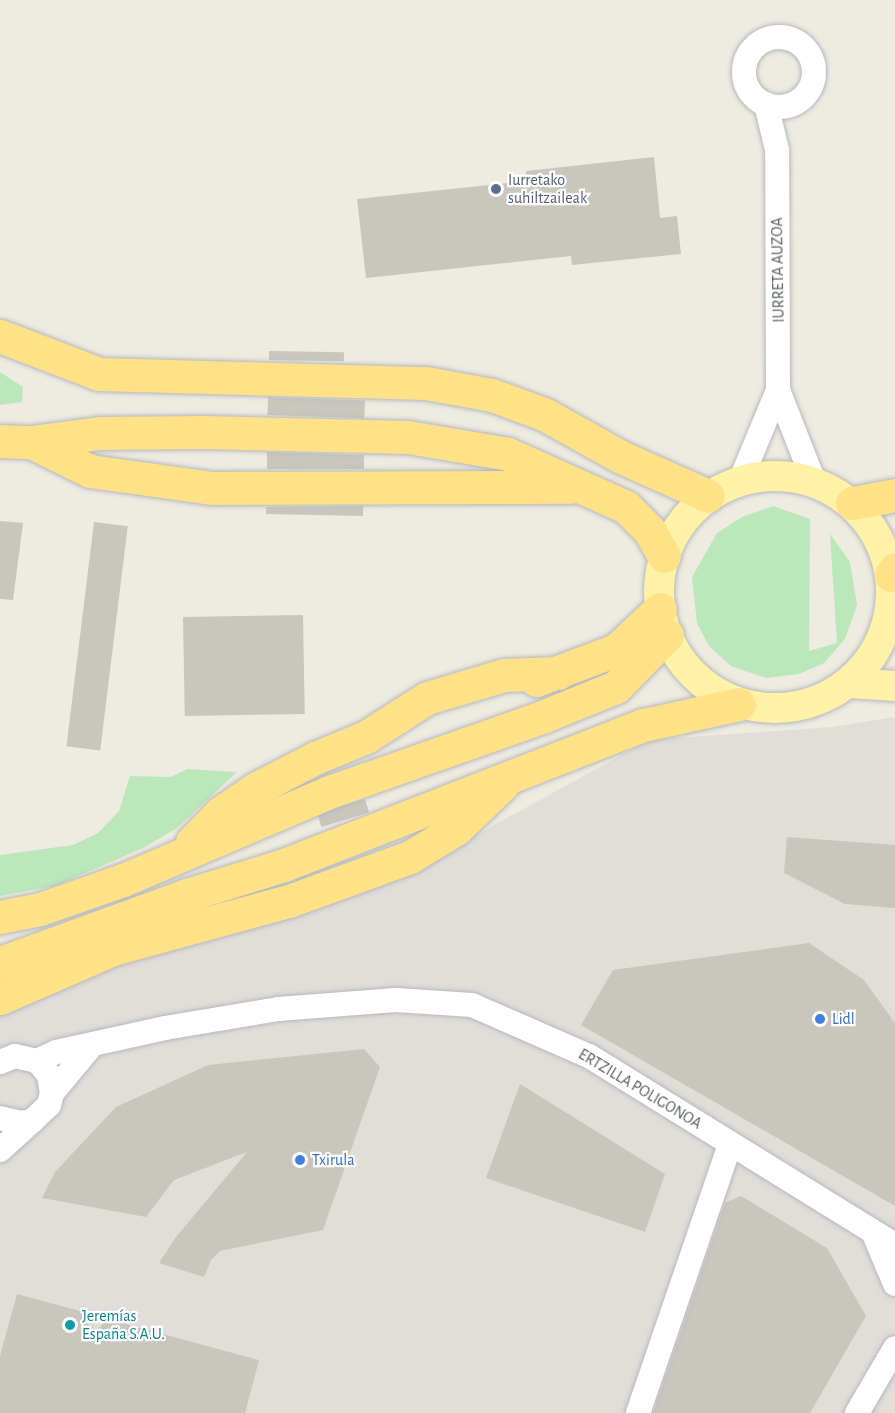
<!DOCTYPE html>
<html>
<head>
<meta charset="utf-8">
<style>
  body { margin:0 }
  #map { position:relative; width:895px; height:1413px; overflow:hidden; background:#eeebe1; font-family:"Alegreya Sans",sans-serif }
  div>[style] { position:absolute }
  .industrial>* { inset:0; background:#e1ded9 }
  .green>* { inset:0; background:#bbe7bb }
  .building>* { inset:0; background:#c9c6be; transform-origin:0 0 }
  .roads { filter:drop-shadow(0 0 2px #b6b9bf) drop-shadow(0 0 2px #b6b9bf) }
  .minor>* { height:24px; margin:-12px; padding:0 12px; transform-origin:12px; border-radius:12px; background:#fff }
  .minor>.ring { margin:-12px; padding:0; box-sizing:content-box; background:none; border:24px solid #fff; border-radius:50% }
  .major>* { height:30px; margin:-15px; padding:0 15px; transform-origin:15px; border-radius:15px; background:#fff1a5 }
  .major>.ring { margin:-15px; padding:0; box-sizing:content-box; background:none; border:30px solid #fff1a5; border-radius:50% }
  .highway>* { height:33px; margin:-16.5px; padding:0 16.5px; transform-origin:16.5px; border-radius:16.5px; background:#ffe187 }
  .dots>* { width:16px; height:16px; translate:-50% -50%; box-sizing:border-box; border:3px solid #fff; border-radius:50% }
  span { translate:-50% -50%; white-space:nowrap; text-align:center; line-height:1.15; -webkit-text-stroke:4.5px #fff; paint-order:stroke }
  .service-label { font-size:16px; color:#4e5e75 }
  .left { translate:0 -50%; text-align:left }
  .street-label { font-size:16px; color:#595e63 }
  .shop-label { font-size:16px; color:#366cbe }
  .culture-label { font-size:16px; color:#0d838f }
</style>
</head>
<body>
<div id="map">
  <div class="industrial">
    <div style="clip-path:polygon(895px 717px,895px 1413px,0 1413px,0 1007px,89px 974px,414px 869px,649px 740px,832px 727px)"></div>
  </div>
  <div class="green">
    <div style="clip-path:polygon(0 372px,23px 387px,22px 402px,0 405px)"></div>
    <div style="clip-path:polygon(773px 506px,810px 519px,809px 651px,837px 643px,830px 534px,850px 562px,857px 605px,845px 639px,824px 663px,799px 674px,766px 678px,731px 666px,709px 646px,697px 623px,692px 577px,717px 533px,742px 517px)"></div>
    <div style="clip-path:polygon(187px 769px,237px 772px,177px 828px,143px 848px,55px 886px,0 896px,0 855px,73px 845px,98px 833px,119px 811px,130px 776px,171px 777px)"></div>
  </div>
  <div class="building">
    <div style="clip-path:polygon(654px 157px,660px 218px,677px 216px,681px 254px,572px 265px,571px 256px,366px 278px,357px 199px,527px 181px,526px 171px)"></div>
    <div style="left:269px;top:351px;width:75px;height:9px;rotate:1deg"></div>
    <div style="left:268px;top:397px;width:97px;height:18px;rotate:2deg"></div>
    <div style="clip-path:polygon(267px 452px,364px 455px,364px 469px,267px 469px)"></div>
    <div style="clip-path:polygon(363px 506px,363px 516px,266px 514px,266px 507px)"></div>
    <div style="clip-path:polygon(0 521px,23px 523px,13px 600px,0 599px)"></div>
    <div style="left:94px;top:522px;width:34px;height:226px;rotate:7deg"></div>
    <div style="left:303px;top:615px;width:99px;height:120px;rotate:89deg"></div>
    <div style="left:365px;top:799px;width:14px;height:50px;rotate:73deg"></div>
    <div style="clip-path:polygon(787px 837px,895px 845px,895px 908px,845px 904px,784px 873px)"></div>
    <div style="clip-path:polygon(809px 943px,864px 980px,895px 1023px,895px 1206px,581px 1025px,613px 970px)"></div>
    <div style="clip-path:polygon(364px 1049px,380px 1067px,323px 1230px,220px 1251px,211px 1260px,204px 1277px,159px 1263px,176px 1237px,247px 1152px,174px 1180px,146px 1217px,42px 1198px,55px 1172px,116px 1107px,208px 1065px)"></div>
    <div style="clip-path:polygon(520px 1084px,665px 1174px,645px 1232px,486px 1178px)"></div>
    <div style="clip-path:polygon(741px 1196px,827px 1248px,866px 1316px,810px 1413px,653px 1413px,725px 1203px)"></div>
    <div style="clip-path:polygon(17px 1294px,91px 1314px,86px 1323px,97px 1330px,107px 1319px,259px 1360px,245px 1413px,0 1413px,0 1356px)"></div>
  </div>
  <div class="roads">
    <div class="minor">
      <div class="ring" style="left:744px;top:37px;width:46px;height:46px"></div>
      <div style="left:778px;top:390px;width:99px;rotate:68.6deg"></div>
      <div style="left:741px;top:479px;width:96px;rotate:-67.4deg"></div>
      <div style="left:778px;top:390px;width:240px;rotate:-90.2deg"></div>
      <div style="left:777px;top:150px;width:47px;rotate:-103.4deg"></div>
      <div style="left:37px;top:1061px;width:21px;rotate:-25deg"></div>
      <div style="left:56px;top:1052px;width:112px;rotate:-12.4deg"></div>
      <div style="left:165px;top:1028px;width:115px;rotate:-9.5deg"></div>
      <div style="left:278px;top:1009px;width:118px;rotate:-4.4deg"></div>
      <div style="left:396px;top:1000px;width:76px;rotate:3.8deg"></div>
      <div style="left:472px;top:1005px;width:128px;rotate:23.6deg"></div>
      <div style="left:589px;top:1056px;width:360px;rotate:31.7deg"></div>
      <div style="left:0;top:1062px;width:16px;rotate:-22deg"></div>
      <div style="left:15px;top:1056px;width:23px;rotate:13deg"></div>
      <div style="left:37px;top:1061px;width:18px;rotate:49deg"></div>
      <div style="left:49px;top:1075px;width:18px;rotate:81deg"></div>
      <div style="left:52px;top:1093px;width:12px;rotate:104deg"></div>
      <div style="left:49px;top:1105px;width:23px;rotate:137deg"></div>
      <div style="left:32px;top:1121px;width:11px;rotate:170deg"></div>
      <div style="left:21px;top:1123px;width:22px;rotate:-167deg"></div>
      <div style="left:52px;top:1093px;width:64px;rotate:-50.1deg"></div>
      <div style="left:0;top:1150px;width:43px;rotate:-42.2deg"></div>
      <div style="left:874px;top:1234px;width:54px;rotate:67.2deg"></div>
      <div style="left:638px;top:1413px;width:284px;rotate:-71.1deg"></div>
      <div style="left:857px;top:1413px;width:75px;rotate:-59.7deg"></div>
    </div>
    <div class="major">
      <div class="ring" style="left:659px;top:476px;width:202px;height:202px"></div>
      <div style="left:849px;top:683px;width:46px;rotate:3.7deg"></div>
    </div>
    <div class="highway">
      <div style="left:0;top:336px;width:106px;rotate:21deg"></div>
      <div style="left:99px;top:374px;width:327px;rotate:1.6deg"></div>
      <div style="left:426px;top:383px;width:67px;rotate:10.3deg"></div>
      <div style="left:492px;top:395px;width:55px;rotate:20.1deg"></div>
      <div style="left:544px;top:414px;width:88px;rotate:29.2deg"></div>
      <div style="left:621px;top:457px;width:95px;rotate:24.1deg"></div>
      <div style="left:0;top:441px;width:51px;rotate:2.2deg"></div>
      <div style="left:31px;top:442px;width:69px;rotate:-7.5deg"></div>
      <div style="left:99px;top:433px;width:105px;rotate:-0.5deg"></div>
      <div style="left:204px;top:432px;width:204px;rotate:1.4deg"></div>
      <div style="left:408px;top:437px;width:101px;rotate:9.6deg"></div>
      <div style="left:508px;top:454px;width:129px;rotate:24.2deg"></div>
      <div style="left:626px;top:507px;width:33px;rotate:45deg"></div>
      <div style="left:649px;top:530px;width:30px;rotate:60deg"></div>
      <div style="left:31px;top:442px;width:66px;rotate:26.2deg"></div>
      <div style="left:90px;top:471px;width:124px;rotate:7.9deg"></div>
      <div style="left:213px;top:488px;width:357px;rotate:-0.2deg"></div>
      <div style="left:852px;top:503px;width:44px;rotate:-10.5deg"></div>
      <div style="left:891px;top:575px;width:7px;rotate:-56deg"></div>
      <div style="left:536px;top:680px;width:85px;rotate:-20.6deg"></div>
      <div style="left:616px;top:650px;width:60px;rotate:-43deg"></div>
      <div style="left:192px;top:842px;width:40px;rotate:-46deg"></div>
      <div style="left:220px;top:813px;width:42px;rotate:-34.4deg"></div>
      <div style="left:255px;top:789px;width:68px;rotate:-27.3deg"></div>
      <div style="left:315px;top:758px;width:55px;rotate:-22.4deg"></div>
      <div style="left:366px;top:737px;width:72px;rotate:-32.6deg"></div>
      <div style="left:427px;top:698px;width:80px;rotate:-16.6deg"></div>
      <div style="left:504px;top:675px;width:54px;rotate:-2.1deg"></div>
      <div style="left:0;top:917px;width:41px;rotate:-11.3deg"></div>
      <div style="left:40px;top:909px;width:88px;rotate:-19.3deg"></div>
      <div style="left:123px;top:880px;width:224px;rotate:-23.1deg"></div>
      <div style="left:329px;top:792px;width:226px;rotate:-19.4deg"></div>
      <div style="left:542px;top:717px;width:80px;rotate:-22.1deg"></div>
      <div style="left:616px;top:687px;width:73px;rotate:-45.6deg"></div>
      <div style="left:0;top:963px;width:199px;rotate:-20deg"></div>
      <div style="left:187px;top:895px;width:102px;rotate:-17.2deg"></div>
      <div style="left:284px;top:865px;width:385px;rotate:-21.3deg"></div>
      <div style="left:643px;top:725px;width:98px;rotate:-12.3deg"></div>
      <div style="left:0;top:998px;width:123px;rotate:-23.4deg"></div>
      <div style="left:113px;top:949px;width:182px;rotate:-15.3deg"></div>
      <div style="left:289px;top:901px;width:129px;rotate:-20deg"></div>
      <div style="left:410px;top:857px;width:54px;rotate:-31.3deg"></div>
      <div style="left:456px;top:829px;width:65px;rotate:-43.8deg"></div>
    </div>
  </div>
  <div class="dots">
    <div style="left:496px;top:189px;background:#5c6f8a"></div>
    <div style="left:820px;top:1019px;background:#3f7fe0"></div>
    <div style="left:300px;top:1160px;background:#3f7fe0"></div>
    <div style="left:70px;top:1325px;background:#0f9aa8"></div>
  </div>
  <div class="service-label">
    <span class="left" style="left:508px;top:189px">Iurretako<br>suhiltzaileak</span>
  </div>
  <div class="street-label">
    <span style="left:778px;top:270px;rotate:-91deg">IURRETA AUZOA</span>
    <span style="left:640px;top:1089px;rotate:31deg">ERTZILLA POLIGONOA</span>
  </div>
  <div class="shop-label">
    <span class="left" style="left:832px;top:1019px">Lidl</span>
    <span class="left" style="left:312px;top:1160px">Txirula</span>
  </div>
  <div class="culture-label">
    <span class="left" style="left:82px;top:1325px">Jeremías<br>España S.A.U.</span>
  </div>
</div>
</body>
</html>
